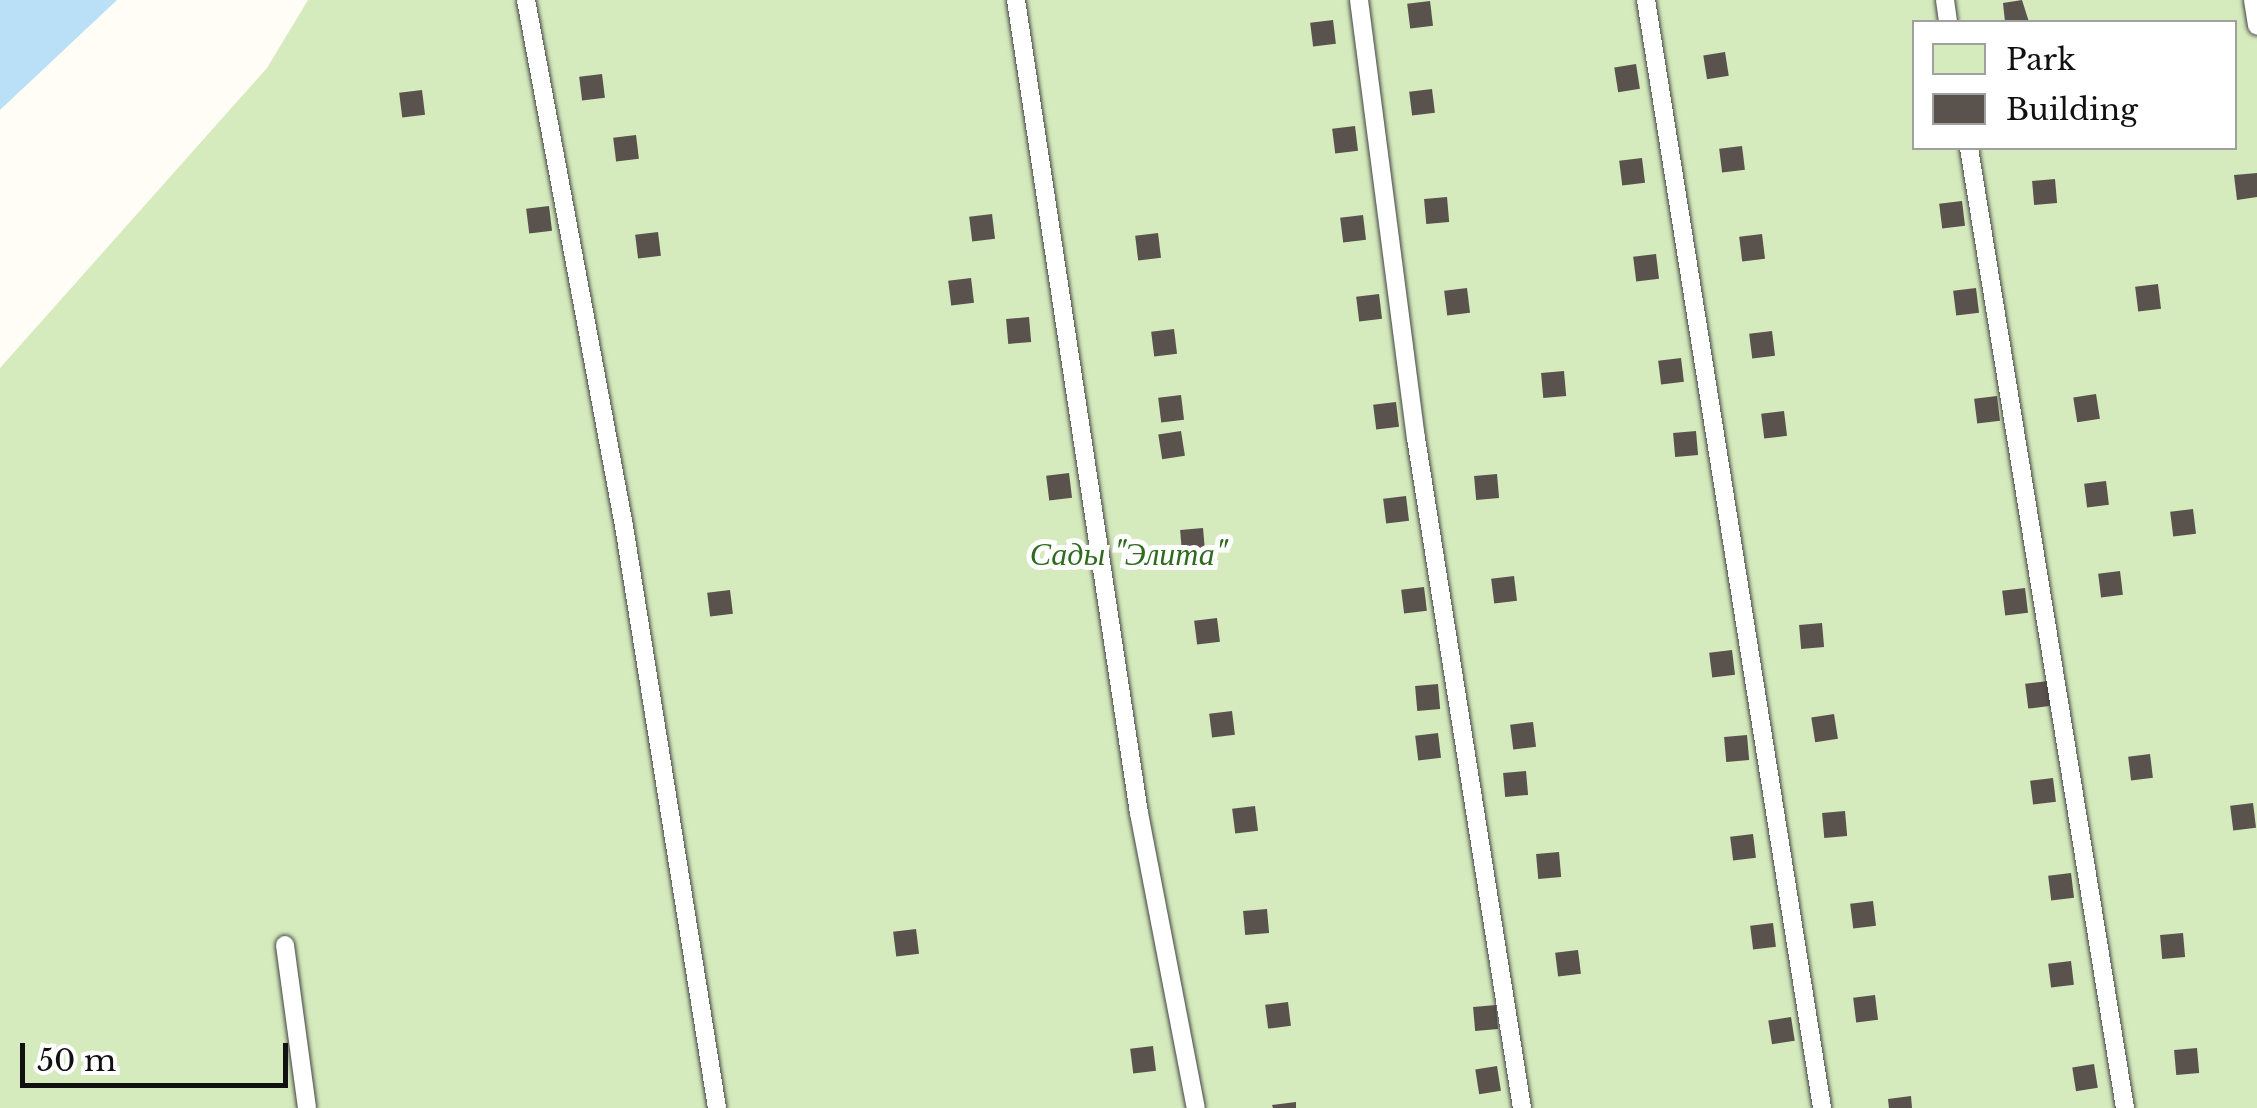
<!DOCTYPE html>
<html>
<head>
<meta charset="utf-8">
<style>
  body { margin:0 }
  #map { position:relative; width:2257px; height:1108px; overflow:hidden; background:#fffdf5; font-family:"Libre Baskerville",serif }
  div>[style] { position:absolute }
  .green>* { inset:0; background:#d5ebbd }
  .water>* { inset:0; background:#b9e0f7 }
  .building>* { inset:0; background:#5a524d; transform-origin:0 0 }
  .roads { filter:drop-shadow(0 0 2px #444) drop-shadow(0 0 2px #444) }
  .lane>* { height:18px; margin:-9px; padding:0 9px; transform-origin:9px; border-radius:9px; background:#fff }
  span { translate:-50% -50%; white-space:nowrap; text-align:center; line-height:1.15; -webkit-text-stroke:10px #fff; paint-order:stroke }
  .park-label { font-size:32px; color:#2f6b1f; font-style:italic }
  .legend { position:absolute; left:1912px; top:20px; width:325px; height:130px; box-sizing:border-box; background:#fff; border:2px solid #a0a0a0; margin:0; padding:12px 18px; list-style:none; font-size:30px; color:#111 }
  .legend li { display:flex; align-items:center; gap:20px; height:50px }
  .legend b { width:50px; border:2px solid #a0a0a0 }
  .scale { position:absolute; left:20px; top:1043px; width:268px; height:45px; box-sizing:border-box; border:5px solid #111; border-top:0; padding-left:12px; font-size:30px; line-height:35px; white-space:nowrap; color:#111; -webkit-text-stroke:8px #fff; paint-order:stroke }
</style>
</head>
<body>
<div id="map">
  <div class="green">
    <div style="clip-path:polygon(evenodd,308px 0,2257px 0,2257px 1108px,0 1108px,0 368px,267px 68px,308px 0,1914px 22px,2234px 22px,2234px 148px,1914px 148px,1914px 22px)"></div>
  </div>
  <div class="water">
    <div style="clip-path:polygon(0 0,117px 0,0 110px)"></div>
  </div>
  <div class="building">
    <div style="clip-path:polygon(2022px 0,2029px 22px,2005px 22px,2003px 3px)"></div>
    <div style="left:1430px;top:1px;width:25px;height:23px;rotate:83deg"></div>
    <div style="left:1333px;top:20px;width:24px;height:23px;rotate:83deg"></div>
    <div style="left:1725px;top:52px;width:24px;height:22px;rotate:81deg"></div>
    <div style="left:1636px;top:64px;width:25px;height:22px;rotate:81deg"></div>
    <div style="left:602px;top:74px;width:24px;height:23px;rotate:83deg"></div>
    <div style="left:1432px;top:89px;width:24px;height:23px;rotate:83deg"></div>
    <div style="left:422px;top:90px;width:25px;height:23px;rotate:83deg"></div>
    <div style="left:1355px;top:126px;width:25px;height:23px;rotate:83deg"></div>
    <div style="left:636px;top:135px;width:24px;height:23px;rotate:83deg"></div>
    <div style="left:1742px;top:146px;width:24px;height:23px;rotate:83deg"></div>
    <div style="left:1642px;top:158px;width:25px;height:23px;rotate:83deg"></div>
    <div style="clip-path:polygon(2257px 173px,2257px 197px,2237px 200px,2234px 175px)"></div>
    <div style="left:2055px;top:179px;width:24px;height:23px;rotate:85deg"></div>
    <div style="left:1447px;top:197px;width:25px;height:23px;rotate:85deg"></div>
    <div style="left:1962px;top:201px;width:25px;height:23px;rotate:83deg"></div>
    <div style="left:549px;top:206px;width:25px;height:23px;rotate:83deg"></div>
    <div style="left:992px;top:214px;width:25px;height:23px;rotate:83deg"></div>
    <div style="left:1363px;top:215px;width:25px;height:23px;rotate:83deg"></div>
    <div style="left:658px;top:232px;width:24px;height:23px;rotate:83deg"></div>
    <div style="left:1158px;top:233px;width:25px;height:23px;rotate:83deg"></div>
    <div style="left:1762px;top:234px;width:25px;height:23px;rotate:83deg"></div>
    <div style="left:1656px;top:254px;width:25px;height:23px;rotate:83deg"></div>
    <div style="left:971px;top:278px;width:25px;height:23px;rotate:83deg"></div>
    <div style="left:2158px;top:284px;width:25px;height:23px;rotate:83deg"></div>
    <div style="left:1467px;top:288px;width:25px;height:23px;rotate:83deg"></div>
    <div style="left:1976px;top:288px;width:25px;height:23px;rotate:83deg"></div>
    <div style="left:1379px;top:294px;width:25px;height:23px;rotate:83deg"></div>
    <div style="left:1029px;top:317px;width:25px;height:23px;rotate:85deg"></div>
    <div style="left:1174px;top:329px;width:25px;height:23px;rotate:83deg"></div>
    <div style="left:1772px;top:331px;width:25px;height:23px;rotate:83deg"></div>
    <div style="left:1681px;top:358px;width:24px;height:23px;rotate:83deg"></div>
    <div style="left:1564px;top:371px;width:25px;height:23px;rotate:85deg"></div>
    <div style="left:2096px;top:394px;width:25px;height:23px;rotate:81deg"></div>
    <div style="left:1181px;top:395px;width:25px;height:23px;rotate:83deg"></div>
    <div style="left:1997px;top:396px;width:25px;height:23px;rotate:83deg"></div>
    <div style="left:1396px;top:402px;width:25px;height:23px;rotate:83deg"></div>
    <div style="left:1784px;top:411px;width:25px;height:23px;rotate:83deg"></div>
    <div style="left:1181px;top:431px;width:25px;height:23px;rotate:81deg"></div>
    <div style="left:1696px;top:431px;width:24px;height:23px;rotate:85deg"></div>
    <div style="left:1069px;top:473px;width:25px;height:23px;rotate:83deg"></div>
    <div style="left:1497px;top:474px;width:24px;height:23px;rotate:85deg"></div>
    <div style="left:2106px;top:481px;width:24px;height:22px;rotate:83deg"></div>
    <div style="left:1406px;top:496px;width:25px;height:23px;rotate:83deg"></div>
    <div style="left:2193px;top:509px;width:25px;height:23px;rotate:83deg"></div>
    <div style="left:1203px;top:528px;width:25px;height:23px;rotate:85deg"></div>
    <div style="left:2120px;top:571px;width:24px;height:22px;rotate:83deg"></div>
    <div style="left:1514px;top:576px;width:25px;height:23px;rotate:83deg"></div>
    <div style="left:1424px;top:587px;width:24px;height:23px;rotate:83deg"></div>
    <div style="left:2025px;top:588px;width:25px;height:23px;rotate:83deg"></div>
    <div style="left:730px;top:590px;width:24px;height:23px;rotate:83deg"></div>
    <div style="left:1217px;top:618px;width:24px;height:23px;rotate:83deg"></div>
    <div style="left:1822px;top:623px;width:24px;height:23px;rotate:85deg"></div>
    <div style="left:1732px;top:650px;width:25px;height:23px;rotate:83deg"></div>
    <div style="left:2048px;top:681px;width:25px;height:23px;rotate:83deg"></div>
    <div style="left:1438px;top:684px;width:25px;height:23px;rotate:85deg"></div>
    <div style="left:1232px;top:711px;width:24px;height:23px;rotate:83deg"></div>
    <div style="left:1834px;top:714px;width:25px;height:23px;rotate:81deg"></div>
    <div style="left:1533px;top:722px;width:25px;height:23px;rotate:83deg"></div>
    <div style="left:1438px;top:733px;width:25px;height:23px;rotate:83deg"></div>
    <div style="left:1747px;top:735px;width:25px;height:23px;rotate:85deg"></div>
    <div style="left:2150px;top:754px;width:24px;height:22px;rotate:83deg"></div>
    <div style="left:1526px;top:771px;width:24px;height:23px;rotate:85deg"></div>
    <div style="left:2053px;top:778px;width:24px;height:23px;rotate:83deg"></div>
    <div style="left:2253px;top:803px;width:25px;height:23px;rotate:83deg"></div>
    <div style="left:1255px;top:806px;width:25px;height:23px;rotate:83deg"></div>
    <div style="left:1845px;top:811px;width:25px;height:23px;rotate:85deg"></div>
    <div style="left:1753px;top:834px;width:24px;height:23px;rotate:83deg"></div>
    <div style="left:1559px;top:852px;width:25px;height:23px;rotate:85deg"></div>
    <div style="left:2071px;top:873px;width:25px;height:23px;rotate:83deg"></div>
    <div style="left:1873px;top:901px;width:25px;height:23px;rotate:83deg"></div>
    <div style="left:1267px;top:909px;width:24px;height:24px;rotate:85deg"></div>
    <div style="left:1773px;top:923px;width:24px;height:23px;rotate:83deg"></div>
    <div style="left:916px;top:929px;width:25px;height:23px;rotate:83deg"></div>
    <div style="left:2183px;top:933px;width:24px;height:23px;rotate:85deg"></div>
    <div style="left:1578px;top:950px;width:24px;height:23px;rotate:83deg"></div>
    <div style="left:2071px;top:961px;width:24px;height:23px;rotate:83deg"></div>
    <div style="left:1875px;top:995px;width:25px;height:22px;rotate:83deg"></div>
    <div style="left:1288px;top:1002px;width:24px;height:23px;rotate:83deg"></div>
    <div style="left:1496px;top:1005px;width:24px;height:23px;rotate:85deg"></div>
    <div style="left:1791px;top:1017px;width:24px;height:23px;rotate:81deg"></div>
    <div style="left:1153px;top:1046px;width:25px;height:23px;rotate:83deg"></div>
    <div style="left:2197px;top:1048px;width:25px;height:23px;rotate:85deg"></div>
    <div style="left:2094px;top:1064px;width:24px;height:22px;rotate:81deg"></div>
    <div style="left:1497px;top:1066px;width:25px;height:22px;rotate:81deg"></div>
    <div style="clip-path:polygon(1911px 1096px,1912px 1108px,1889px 1108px,1888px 1099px)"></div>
    <div style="clip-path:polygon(1296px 1102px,1296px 1108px,1273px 1108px,1272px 1105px)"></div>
  </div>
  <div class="roads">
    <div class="lane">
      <div style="left:526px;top:0;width:535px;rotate:79.45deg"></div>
      <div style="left:624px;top:526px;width:589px;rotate:80.92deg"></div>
      <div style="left:1016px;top:0;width:822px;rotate:81.4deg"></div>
      <div style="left:1139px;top:813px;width:300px;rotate:79.1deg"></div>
      <div style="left:1359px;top:0;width:442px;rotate:82.6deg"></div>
      <div style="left:1416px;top:438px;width:678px;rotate:81.01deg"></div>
      <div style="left:1646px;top:0;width:1122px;rotate:80.97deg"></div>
      <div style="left:1945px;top:0;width:22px;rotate:82deg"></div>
      <div style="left:2253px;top:0;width:26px;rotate:81deg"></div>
      <div style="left:1969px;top:148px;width:973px;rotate:80.77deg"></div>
      <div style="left:285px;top:945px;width:164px;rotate:82.3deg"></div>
    </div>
  </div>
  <div class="park-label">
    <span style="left:1128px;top:554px">Сады "Элита"</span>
  </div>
  <ul class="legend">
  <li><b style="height:28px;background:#d5ebbd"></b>Park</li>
  <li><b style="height:28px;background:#5a524d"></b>Building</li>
  </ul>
  <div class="scale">50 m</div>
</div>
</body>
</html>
